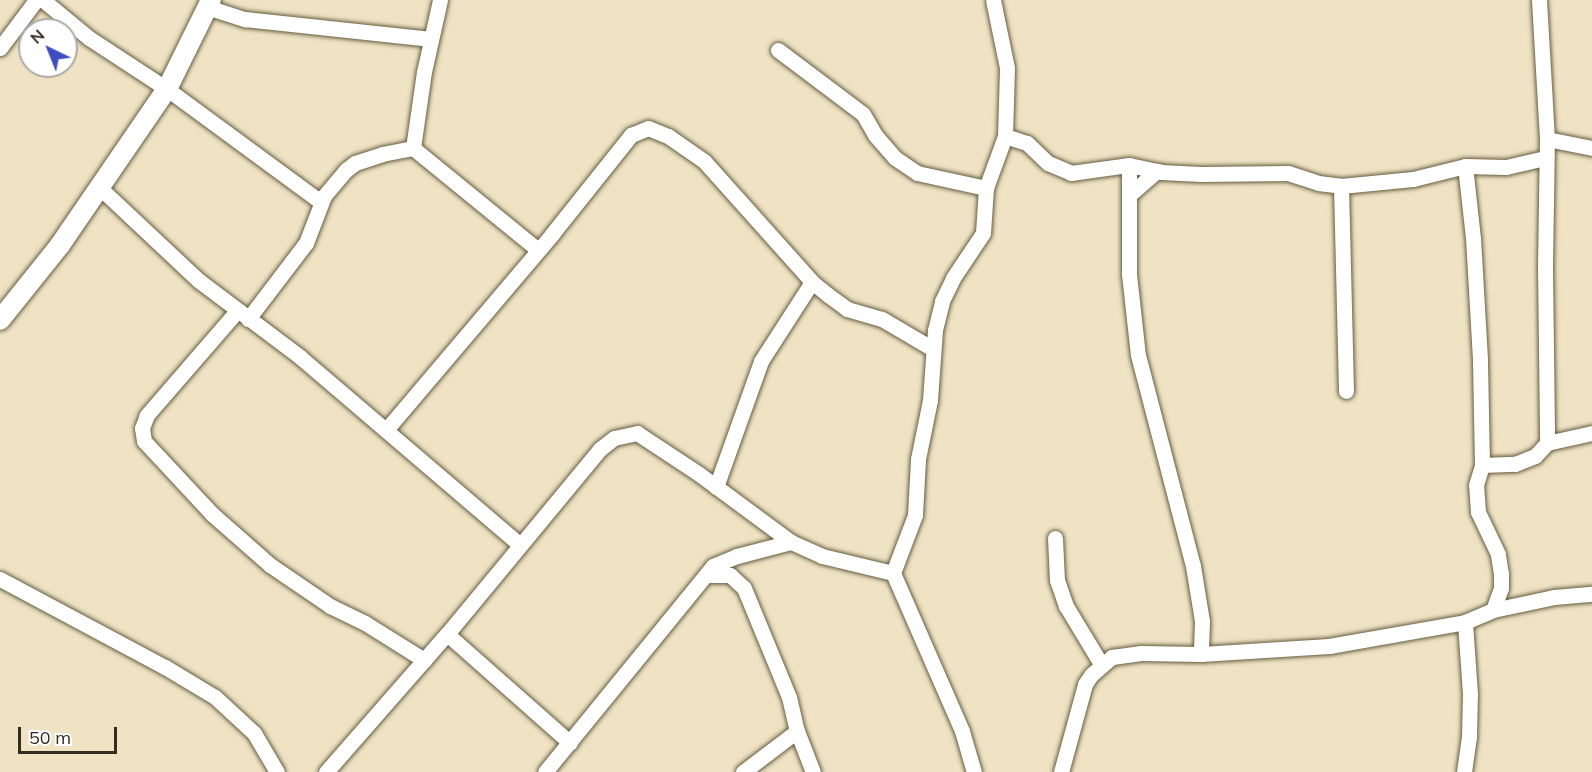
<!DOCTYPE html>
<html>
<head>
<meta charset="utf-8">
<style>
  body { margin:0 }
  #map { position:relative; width:1592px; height:772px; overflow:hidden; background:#efe3c4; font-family:Mulish,sans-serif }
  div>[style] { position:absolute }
  .roads { filter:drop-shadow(0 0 2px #665c40) drop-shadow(0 0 2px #665c40) }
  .minor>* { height:15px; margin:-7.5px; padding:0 7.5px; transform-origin:7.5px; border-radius:7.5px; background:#fff }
  .tertiary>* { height:20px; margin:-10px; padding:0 10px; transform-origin:10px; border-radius:10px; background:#fff }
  span { translate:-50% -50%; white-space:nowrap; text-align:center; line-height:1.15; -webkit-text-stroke:4.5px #fff; paint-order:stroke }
  .north { position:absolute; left:18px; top:18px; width:60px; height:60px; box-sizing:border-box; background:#fff; border:2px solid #adaba6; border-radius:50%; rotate:317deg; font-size:16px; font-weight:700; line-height:24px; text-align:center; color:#322d21 }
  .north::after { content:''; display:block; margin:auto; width:21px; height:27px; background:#404dc1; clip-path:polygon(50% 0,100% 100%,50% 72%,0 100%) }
  .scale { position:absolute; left:18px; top:727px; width:99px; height:27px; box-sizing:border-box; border:3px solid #322d21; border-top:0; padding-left:8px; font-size:18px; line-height:21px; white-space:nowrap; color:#322d21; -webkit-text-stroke:4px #fff; paint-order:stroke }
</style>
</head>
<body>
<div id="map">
  <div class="roads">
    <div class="minor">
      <div style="left:43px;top:0;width:60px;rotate:39.6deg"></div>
      <div style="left:89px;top:38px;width:93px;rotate:33.2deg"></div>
      <div style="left:167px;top:89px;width:191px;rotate:36.3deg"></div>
      <div style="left:1539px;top:0;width:139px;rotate:86.7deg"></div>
      <div style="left:1547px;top:139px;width:128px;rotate:90.9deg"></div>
      <div style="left:1545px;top:267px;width:176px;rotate:89.3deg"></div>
      <div style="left:207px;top:7px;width:40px;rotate:18deg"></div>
      <div style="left:245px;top:19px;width:187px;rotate:6.1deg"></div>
      <div style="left:0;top:48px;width:60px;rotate:-53.1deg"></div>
      <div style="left:778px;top:50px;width:106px;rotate:37deg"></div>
      <div style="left:863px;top:114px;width:24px;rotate:60deg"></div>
      <div style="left:875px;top:135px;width:30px;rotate:49deg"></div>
      <div style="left:895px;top:158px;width:27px;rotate:34deg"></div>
      <div style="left:917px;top:173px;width:71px;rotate:12.3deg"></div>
      <div style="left:1005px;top:136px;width:23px;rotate:18deg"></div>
      <div style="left:1027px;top:143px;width:29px;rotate:44deg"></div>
      <div style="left:1048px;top:163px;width:25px;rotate:23deg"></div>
      <div style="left:1071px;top:173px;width:59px;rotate:-7.9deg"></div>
      <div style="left:1129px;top:165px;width:33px;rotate:12deg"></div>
      <div style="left:1161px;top:172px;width:40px;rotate:2.9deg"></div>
      <div style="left:1201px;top:174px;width:87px;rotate:-0.7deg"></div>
      <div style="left:1288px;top:173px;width:32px;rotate:18deg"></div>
      <div style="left:1318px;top:183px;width:23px;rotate:7deg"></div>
      <div style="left:1341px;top:186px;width:72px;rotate:-5.6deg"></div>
      <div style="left:1413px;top:179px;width:54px;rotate:-14deg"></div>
      <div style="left:1465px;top:166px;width:41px;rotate:1.4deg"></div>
      <div style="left:1506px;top:167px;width:40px;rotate:-13deg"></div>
      <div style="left:1547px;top:139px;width:46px;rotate:11.3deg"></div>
      <div style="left:413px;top:148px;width:161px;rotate:39.2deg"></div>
      <div style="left:413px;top:148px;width:77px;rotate:-81.8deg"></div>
      <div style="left:424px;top:72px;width:74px;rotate:-77.5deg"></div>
      <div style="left:1129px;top:165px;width:109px;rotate:90deg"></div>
      <div style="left:1129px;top:274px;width:81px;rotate:83.7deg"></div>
      <div style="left:1138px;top:355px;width:218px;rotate:75.4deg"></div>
      <div style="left:1193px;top:566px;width:56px;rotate:80.7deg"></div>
      <div style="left:1202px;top:621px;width:33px;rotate:92deg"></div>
      <div style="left:1341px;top:186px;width:205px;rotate:88.6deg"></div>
      <div style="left:99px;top:187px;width:136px;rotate:43.2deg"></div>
      <div style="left:198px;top:280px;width:128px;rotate:37deg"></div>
      <div style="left:300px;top:357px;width:289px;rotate:40.5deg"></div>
      <div style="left:1129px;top:195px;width:37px;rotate:-41deg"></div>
      <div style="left:237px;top:311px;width:138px;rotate:130.9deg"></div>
      <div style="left:147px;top:415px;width:14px;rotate:111deg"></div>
      <div style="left:142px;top:428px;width:13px;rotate:81deg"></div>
      <div style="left:144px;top:441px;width:100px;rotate:47deg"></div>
      <div style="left:212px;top:514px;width:77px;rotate:41.3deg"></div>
      <div style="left:270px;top:565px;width:73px;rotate:34.3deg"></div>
      <div style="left:330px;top:606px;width:39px;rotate:26deg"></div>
      <div style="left:365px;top:623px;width:70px;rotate:32.1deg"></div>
      <div style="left:248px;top:319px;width:96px;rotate:-52.7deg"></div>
      <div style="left:306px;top:243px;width:50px;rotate:-69deg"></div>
      <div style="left:324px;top:196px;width:34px;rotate:-50deg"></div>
      <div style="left:346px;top:170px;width:11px;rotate:-38deg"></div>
      <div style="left:355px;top:163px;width:28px;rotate:-18deg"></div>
      <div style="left:382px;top:154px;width:32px;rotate:-11deg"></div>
      <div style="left:386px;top:430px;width:257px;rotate:-49.7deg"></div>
      <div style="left:552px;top:234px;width:127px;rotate:-51.4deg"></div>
      <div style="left:631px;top:135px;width:18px;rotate:-22deg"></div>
      <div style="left:648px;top:128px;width:22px;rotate:22deg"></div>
      <div style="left:668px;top:136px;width:44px;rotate:34.8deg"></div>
      <div style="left:704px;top:161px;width:162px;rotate:48.2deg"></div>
      <div style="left:812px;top:282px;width:21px;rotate:39deg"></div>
      <div style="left:828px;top:295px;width:24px;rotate:36deg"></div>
      <div style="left:847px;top:309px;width:36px;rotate:16deg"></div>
      <div style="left:882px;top:319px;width:59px;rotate:30.5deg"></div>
      <div style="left:1482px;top:465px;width:33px;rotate:-2deg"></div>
      <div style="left:1515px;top:464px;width:22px;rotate:-22deg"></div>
      <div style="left:1535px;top:456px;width:18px;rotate:-47deg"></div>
      <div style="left:1547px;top:443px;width:46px;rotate:-12.5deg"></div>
      <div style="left:716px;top:487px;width:134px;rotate:-70.3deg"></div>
      <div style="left:761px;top:361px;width:94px;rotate:-57.2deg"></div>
      <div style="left:1055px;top:538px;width:42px;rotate:87.3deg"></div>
      <div style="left:1057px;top:580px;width:28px;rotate:71deg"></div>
      <div style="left:1066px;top:606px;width:68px;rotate:58.9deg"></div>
      <div style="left:893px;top:573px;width:62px;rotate:-69.2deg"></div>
      <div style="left:915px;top:515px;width:56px;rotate:-86.9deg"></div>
      <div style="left:918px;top:459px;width:60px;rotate:-78.5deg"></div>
      <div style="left:930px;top:400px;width:70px;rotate:-85.9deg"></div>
      <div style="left:935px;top:330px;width:30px;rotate:-76deg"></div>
      <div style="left:942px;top:301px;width:25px;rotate:-64deg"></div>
      <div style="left:953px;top:278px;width:54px;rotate:-56.3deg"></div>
      <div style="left:983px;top:233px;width:45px;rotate:-86.2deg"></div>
      <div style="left:986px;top:188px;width:55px;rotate:-69.9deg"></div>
      <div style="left:1005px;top:136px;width:68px;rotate:-88.3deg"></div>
      <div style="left:1007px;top:68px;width:69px;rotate:-101.6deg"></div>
      <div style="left:707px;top:575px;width:23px"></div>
      <div style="left:730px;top:575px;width:19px;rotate:43deg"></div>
      <div style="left:744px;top:588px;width:118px;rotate:67.6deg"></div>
      <div style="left:789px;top:697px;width:35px;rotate:77deg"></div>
      <div style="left:797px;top:731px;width:44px;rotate:68.7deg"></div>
      <div style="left:0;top:579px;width:187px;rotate:28.1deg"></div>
      <div style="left:165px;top:667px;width:58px;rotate:31deg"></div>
      <div style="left:215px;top:697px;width:53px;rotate:42.7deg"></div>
      <div style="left:254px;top:733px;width:45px;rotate:59.5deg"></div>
      <div style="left:1493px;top:610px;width:62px;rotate:-12deg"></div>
      <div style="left:1554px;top:597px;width:38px;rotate:-5deg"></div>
      <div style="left:447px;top:634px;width:164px;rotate:41.5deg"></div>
      <div style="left:326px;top:772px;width:184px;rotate:-48.8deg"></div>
      <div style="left:447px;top:634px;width:240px;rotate:-50.4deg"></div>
      <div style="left:600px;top:449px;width:18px;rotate:-38deg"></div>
      <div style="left:614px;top:438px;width:24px;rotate:-12deg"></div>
      <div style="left:637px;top:433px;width:74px;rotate:33.5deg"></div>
      <div style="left:699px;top:474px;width:114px;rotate:36.5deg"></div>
      <div style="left:791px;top:542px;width:34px;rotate:24deg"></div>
      <div style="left:822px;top:556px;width:73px;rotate:13.5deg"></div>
      <div style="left:893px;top:573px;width:172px;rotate:66.4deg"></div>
      <div style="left:962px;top:731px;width:43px;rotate:73.7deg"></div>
      <div style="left:545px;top:772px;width:266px;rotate:-50.8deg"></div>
      <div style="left:713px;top:566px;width:26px;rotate:-23deg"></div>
      <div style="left:737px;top:556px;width:56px;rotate:-14.5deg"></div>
      <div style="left:743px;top:772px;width:68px;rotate:-37.2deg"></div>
      <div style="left:1061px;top:772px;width:91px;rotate:-74.7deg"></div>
      <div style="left:1085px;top:684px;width:11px;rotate:-56deg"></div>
      <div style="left:1091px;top:675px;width:28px;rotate:-41deg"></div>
      <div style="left:1112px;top:657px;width:29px;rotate:-8deg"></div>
      <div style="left:1141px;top:653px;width:60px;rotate:1deg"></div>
      <div style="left:1201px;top:654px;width:128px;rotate:-3.6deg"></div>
      <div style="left:1329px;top:646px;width:138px;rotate:-10deg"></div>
      <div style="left:1465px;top:622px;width:30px;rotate:-23deg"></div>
      <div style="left:1493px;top:610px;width:23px;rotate:-70deg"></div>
      <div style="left:1501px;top:588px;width:14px;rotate:-90deg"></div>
      <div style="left:1501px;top:574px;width:20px;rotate:-99deg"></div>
      <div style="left:1498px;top:554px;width:47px;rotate:-115.5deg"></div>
      <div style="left:1478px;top:512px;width:27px;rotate:-94deg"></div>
      <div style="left:1476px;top:485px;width:21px;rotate:-73deg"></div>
      <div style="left:1482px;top:465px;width:106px;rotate:-91.1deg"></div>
      <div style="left:1480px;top:359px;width:121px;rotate:-93.3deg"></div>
      <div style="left:1473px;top:238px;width:72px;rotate:-96.3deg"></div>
      <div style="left:1464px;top:772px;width:35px;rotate:-82deg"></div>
      <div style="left:1469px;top:737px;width:43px;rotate:-88.7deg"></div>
      <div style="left:1470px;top:694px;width:72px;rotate:-94deg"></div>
    </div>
    <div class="tertiary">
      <div style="left:0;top:320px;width:96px;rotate:-51.3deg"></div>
      <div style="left:60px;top:245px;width:189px;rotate:-55.6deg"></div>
      <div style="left:167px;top:89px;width:99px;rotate:-63.7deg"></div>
    </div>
  </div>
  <div class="north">N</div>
  <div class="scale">50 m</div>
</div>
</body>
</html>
